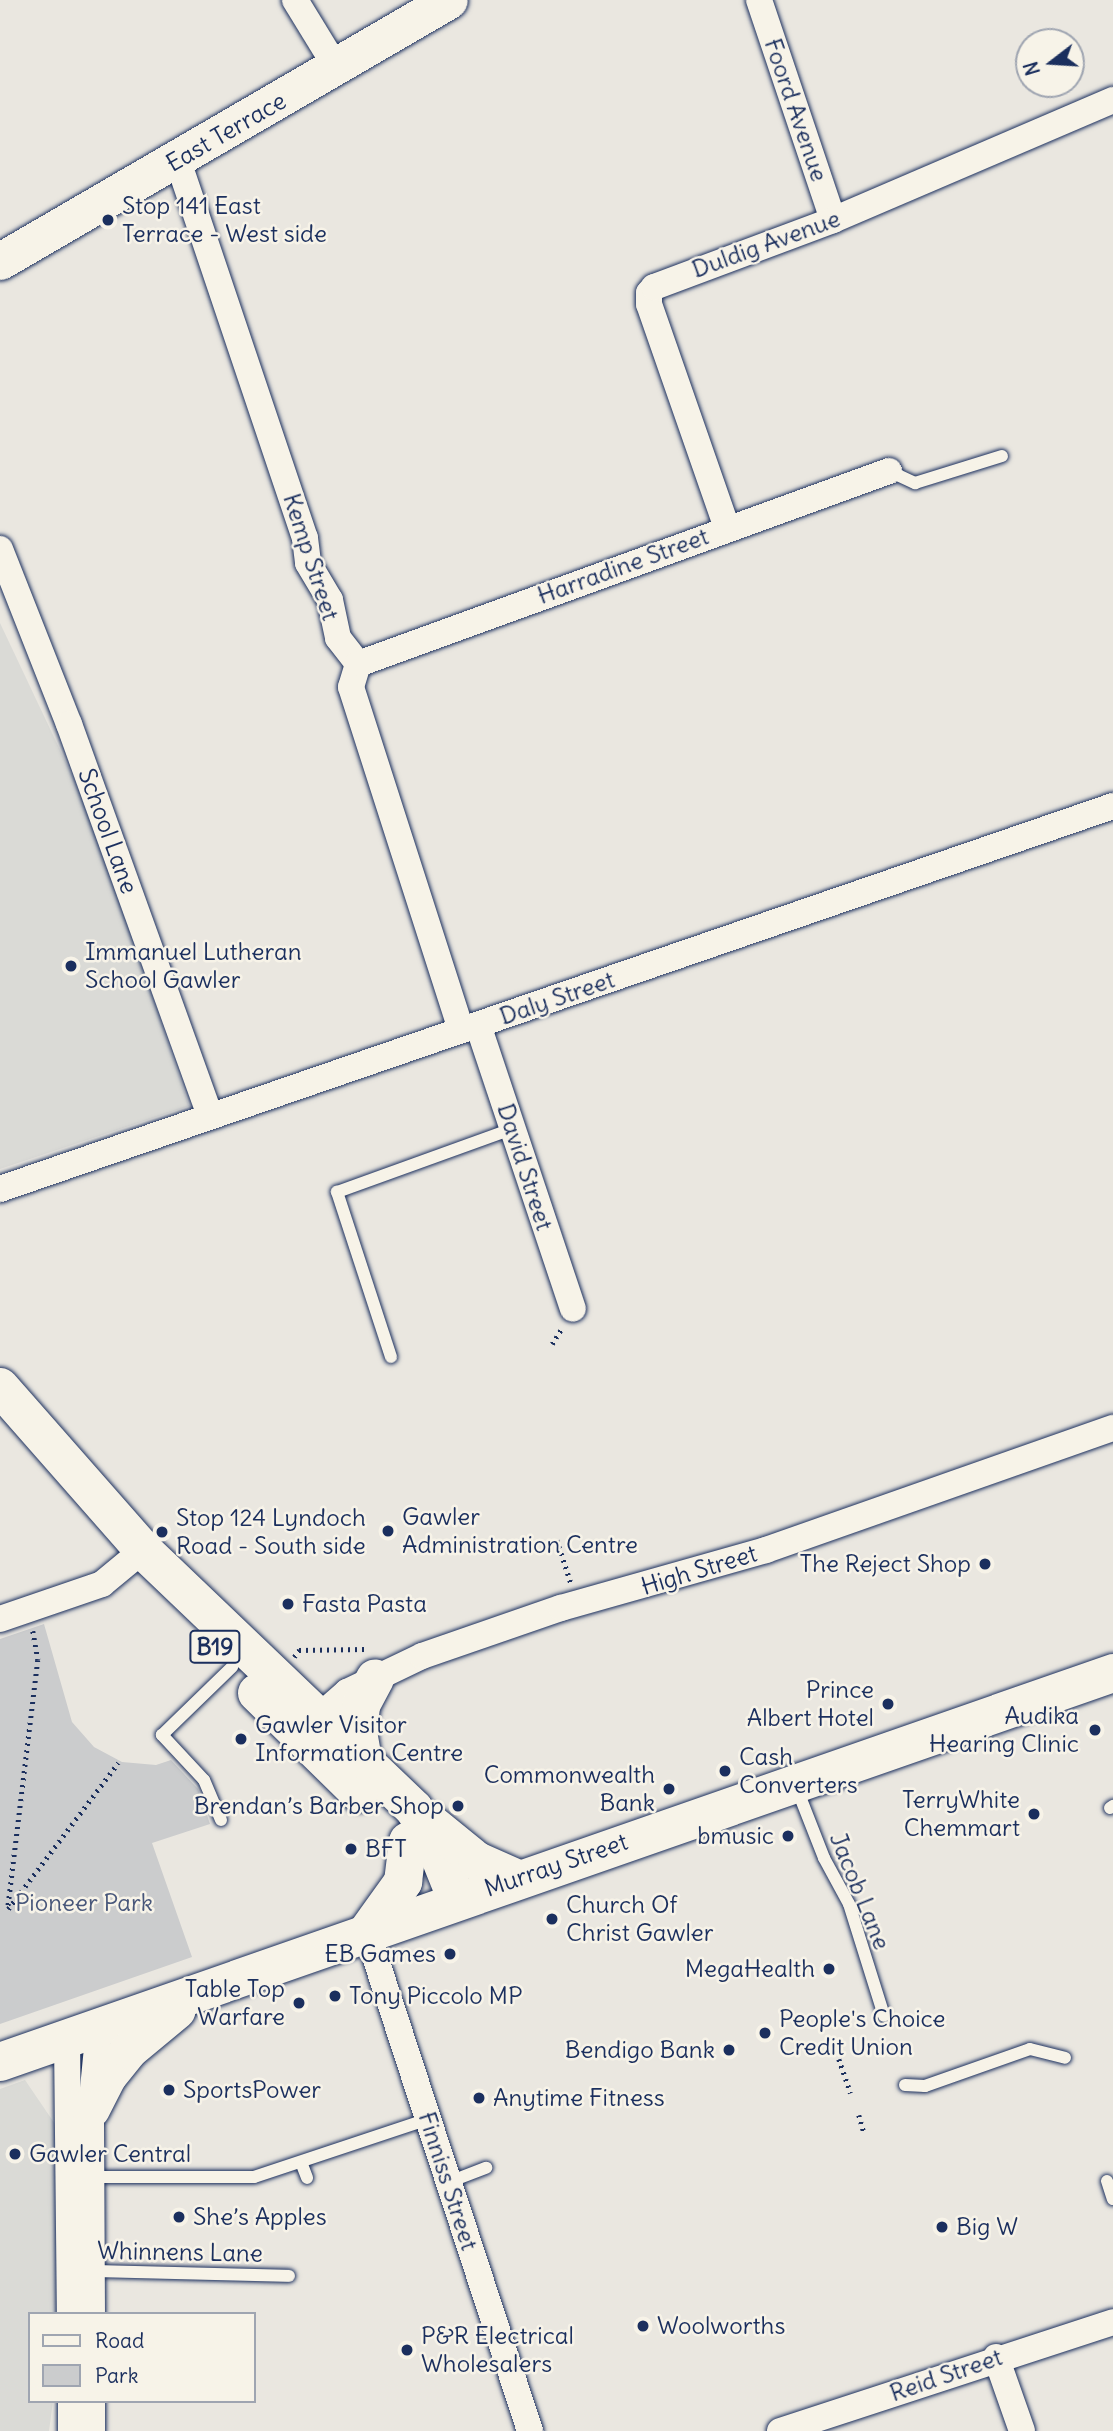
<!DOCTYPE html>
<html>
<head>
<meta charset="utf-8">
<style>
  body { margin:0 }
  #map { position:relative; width:1113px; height:2431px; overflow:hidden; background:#eae7e0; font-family:Delius,sans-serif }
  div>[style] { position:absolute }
  .built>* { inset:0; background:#dadad6 }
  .green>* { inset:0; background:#cbcccd }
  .path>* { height:4.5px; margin-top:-2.25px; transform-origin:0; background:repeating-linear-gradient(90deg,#1b2f5e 0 2px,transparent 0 7px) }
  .roads { filter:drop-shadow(0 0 2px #1b2f5e) drop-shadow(0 0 2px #1b2f5e) }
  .lane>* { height:12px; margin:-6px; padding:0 6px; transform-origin:6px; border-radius:6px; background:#f7f3e8 }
  .street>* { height:26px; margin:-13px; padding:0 13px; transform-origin:13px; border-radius:13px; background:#f7f3e8 }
  .secondary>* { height:37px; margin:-18.5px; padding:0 18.5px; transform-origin:18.5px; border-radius:18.5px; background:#f7f3e8 }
  .primary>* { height:38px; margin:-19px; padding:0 19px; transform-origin:19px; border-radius:19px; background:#f7f3e8 }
  .dots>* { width:19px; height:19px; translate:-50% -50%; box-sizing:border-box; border:4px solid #f7f3e8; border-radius:50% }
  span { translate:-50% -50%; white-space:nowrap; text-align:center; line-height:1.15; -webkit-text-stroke:5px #f7f3e8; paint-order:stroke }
  .shield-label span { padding:2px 5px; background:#f7f3e8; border:2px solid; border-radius:5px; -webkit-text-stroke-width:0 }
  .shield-label { font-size:23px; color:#1b2f5e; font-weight:700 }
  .street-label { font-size:24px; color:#1b2f5e }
  .poi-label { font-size:24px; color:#1b2f5e }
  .left { translate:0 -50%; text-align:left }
  .right { translate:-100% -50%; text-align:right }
  .park-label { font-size:24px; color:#47567a }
  .legend { position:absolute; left:28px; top:2312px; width:228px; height:91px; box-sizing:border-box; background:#f7f3e8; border:2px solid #9fa5b1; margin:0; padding:9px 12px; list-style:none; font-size:21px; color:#1b2f5e }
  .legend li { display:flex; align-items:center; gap:14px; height:35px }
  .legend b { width:35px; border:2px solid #9fa5b1 }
  .north { position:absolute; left:1015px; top:28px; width:70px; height:70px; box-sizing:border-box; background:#f7f3e8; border:2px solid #9fa5b1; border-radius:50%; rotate:253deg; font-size:19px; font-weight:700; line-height:28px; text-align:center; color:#1b2f5e }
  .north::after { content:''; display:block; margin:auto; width:24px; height:32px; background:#1b2f5e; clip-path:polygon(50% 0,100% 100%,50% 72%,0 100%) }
</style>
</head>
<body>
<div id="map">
  <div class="built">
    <div style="clip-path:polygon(0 623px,96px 826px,189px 1106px,0 1169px)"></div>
    <div style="clip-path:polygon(25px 2080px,57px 2127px,57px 2314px,30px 2314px,30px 2401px,53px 2401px,49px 2431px,0 2431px,0 2089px)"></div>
  </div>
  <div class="green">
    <div style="clip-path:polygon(44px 1624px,72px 1722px,94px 1747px,122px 1762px,156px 1765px,171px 1760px,198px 1789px,210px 1824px,152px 1843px,192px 1957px,0 2024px,0 1639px)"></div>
  </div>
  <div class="path">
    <div style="left:552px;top:1344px;width:19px;rotate:-58deg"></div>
    <div style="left:557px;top:1540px;width:45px;rotate:72deg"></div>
    <div style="left:33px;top:1631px;width:29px;rotate:80deg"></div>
    <div style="left:38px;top:1660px;width:251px;rotate:96.9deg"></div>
    <div style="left:8px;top:1909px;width:183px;rotate:-53deg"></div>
    <div style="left:294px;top:1657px;width:9px;rotate:-54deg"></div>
    <div style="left:299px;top:1650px;width:66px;rotate:-0.9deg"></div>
    <div style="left:839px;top:2059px;width:36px;rotate:71deg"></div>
    <div style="left:859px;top:2115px;width:18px;rotate:74deg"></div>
  </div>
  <div class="roads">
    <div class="lane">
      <div style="left:889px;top:471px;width:29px;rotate:25deg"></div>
      <div style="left:915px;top:483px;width:91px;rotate:-17.2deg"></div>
      <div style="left:391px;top:1357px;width:174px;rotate:-108.1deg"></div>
      <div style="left:337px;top:1192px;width:186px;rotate:-19.8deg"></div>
      <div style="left:797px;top:1789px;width:74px;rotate:68.6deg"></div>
      <div style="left:824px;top:1858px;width:52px;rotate:61.5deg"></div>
      <div style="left:849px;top:1904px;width:117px;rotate:72.6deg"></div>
      <div style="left:1110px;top:1808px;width:4px;rotate:-34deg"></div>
      <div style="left:221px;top:1820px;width:43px;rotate:-113deg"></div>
      <div style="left:204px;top:1780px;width:62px;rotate:-133deg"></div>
      <div style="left:162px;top:1735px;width:98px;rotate:-44.2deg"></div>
      <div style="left:905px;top:2085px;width:20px;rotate:3deg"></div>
      <div style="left:925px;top:2086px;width:111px;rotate:-19.4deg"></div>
      <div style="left:1030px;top:2049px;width:36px;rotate:14deg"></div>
      <div style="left:301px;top:2162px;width:17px;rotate:69deg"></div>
      <div style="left:92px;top:2177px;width:162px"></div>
      <div style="left:254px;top:2177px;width:183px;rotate:-18.4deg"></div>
      <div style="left:1107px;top:2181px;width:19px;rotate:72deg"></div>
      <div style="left:449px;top:2182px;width:40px;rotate:-21deg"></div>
      <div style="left:91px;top:2271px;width:198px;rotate:1.4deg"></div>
    </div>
    <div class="street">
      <div style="left:295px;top:0;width:79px;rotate:58.5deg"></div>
      <div style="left:759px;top:0;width:232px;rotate:71.4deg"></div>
      <div style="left:178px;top:161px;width:398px;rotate:71.4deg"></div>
      <div style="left:305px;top:538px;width:25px;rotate:83deg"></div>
      <div style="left:308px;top:563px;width:43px;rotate:59.3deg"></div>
      <div style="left:330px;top:600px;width:39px;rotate:78deg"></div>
      <div style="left:338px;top:638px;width:33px;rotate:52deg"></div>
      <div style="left:727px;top:528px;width:237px;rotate:-109.2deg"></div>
      <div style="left:649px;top:304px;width:11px;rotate:-90deg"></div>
      <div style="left:649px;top:293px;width:8px;rotate:-50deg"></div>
      <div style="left:654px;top:287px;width:191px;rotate:-20.5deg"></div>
      <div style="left:833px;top:220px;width:305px;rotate:-23.2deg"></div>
      <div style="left:0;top:549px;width:188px;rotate:68.5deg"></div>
      <div style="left:69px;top:724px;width:416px;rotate:70.2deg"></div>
      <div style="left:358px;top:664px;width:565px;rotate:-19.97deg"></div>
      <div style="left:358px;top:664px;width:24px;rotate:107deg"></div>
      <div style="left:351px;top:687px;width:360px;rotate:72.2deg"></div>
      <div style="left:478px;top:1025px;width:299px;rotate:71.5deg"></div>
      <div style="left:0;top:1189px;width:1177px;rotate:-18.99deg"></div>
      <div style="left:0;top:1619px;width:108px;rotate:-18.9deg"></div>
      <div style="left:102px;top:1584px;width:53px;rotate:-39.7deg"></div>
      <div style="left:306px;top:1728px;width:55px;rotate:-41.3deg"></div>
      <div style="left:347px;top:1692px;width:83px;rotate:-25.6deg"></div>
      <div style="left:422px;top:1656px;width:147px;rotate:-19.1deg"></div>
      <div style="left:561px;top:1608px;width:213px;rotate:-15.8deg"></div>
      <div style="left:766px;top:1550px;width:368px;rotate:-19.4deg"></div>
      <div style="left:367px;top:1932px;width:525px;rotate:71.91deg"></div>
      <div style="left:67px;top:2038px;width:276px;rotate:89.4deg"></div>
      <div style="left:92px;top:2314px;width:205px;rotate:-90.3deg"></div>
      <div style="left:91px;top:2109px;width:82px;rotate:-84.4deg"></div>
      <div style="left:996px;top:2357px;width:78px;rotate:70.6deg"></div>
      <div style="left:71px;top:2401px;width:30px;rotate:90deg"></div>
      <div style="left:92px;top:2401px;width:30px;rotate:90deg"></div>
      <div style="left:780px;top:2431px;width:350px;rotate:-18.1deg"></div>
    </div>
    <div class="secondary">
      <div style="left:0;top:261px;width:519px;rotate:-30.17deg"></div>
    </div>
    <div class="primary">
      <div style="left:0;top:1387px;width:217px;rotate:48.7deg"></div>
      <div style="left:143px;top:1550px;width:375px;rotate:43.7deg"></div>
      <div style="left:414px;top:1809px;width:34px;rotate:58deg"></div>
      <div style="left:432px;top:1838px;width:67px;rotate:68deg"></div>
      <div style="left:257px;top:1693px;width:143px;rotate:44.4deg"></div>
      <div style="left:363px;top:1760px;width:29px;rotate:-100deg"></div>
      <div style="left:358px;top:1731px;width:26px;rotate:-83deg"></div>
      <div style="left:361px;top:1705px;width:30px;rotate:-62deg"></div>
      <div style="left:429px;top:1822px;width:62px;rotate:39.1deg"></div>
      <div style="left:477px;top:1861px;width:45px;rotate:23.7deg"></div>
      <div style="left:367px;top:1932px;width:62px;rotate:-54.2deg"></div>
      <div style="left:403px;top:1882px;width:41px;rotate:-83deg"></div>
      <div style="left:0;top:2062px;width:1179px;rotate:-19.26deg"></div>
      <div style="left:91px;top:2109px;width:37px;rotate:-63deg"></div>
      <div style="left:108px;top:2076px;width:33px;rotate:-51deg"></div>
      <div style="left:129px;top:2050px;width:62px;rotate:-39.8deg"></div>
    </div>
  </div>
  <div class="dots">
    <div style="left:108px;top:220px;background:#1b2f5e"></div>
    <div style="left:71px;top:966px;background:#1b2f5e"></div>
    <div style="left:388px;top:1531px;background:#1b2f5e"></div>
    <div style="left:162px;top:1532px;background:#1b2f5e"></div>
    <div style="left:985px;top:1564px;background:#1b2f5e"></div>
    <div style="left:288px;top:1604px;background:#1b2f5e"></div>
    <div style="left:888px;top:1704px;background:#1b2f5e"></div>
    <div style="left:1095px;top:1730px;background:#1b2f5e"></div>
    <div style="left:241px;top:1739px;background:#1b2f5e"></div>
    <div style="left:725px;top:1771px;background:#1b2f5e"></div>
    <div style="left:669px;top:1789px;background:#1b2f5e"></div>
    <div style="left:458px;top:1806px;background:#1b2f5e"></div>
    <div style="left:1034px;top:1814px;background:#1b2f5e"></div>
    <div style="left:788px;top:1836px;background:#1b2f5e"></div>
    <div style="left:351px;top:1849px;background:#1b2f5e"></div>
    <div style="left:552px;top:1919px;background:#1b2f5e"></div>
    <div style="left:450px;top:1954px;background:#1b2f5e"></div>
    <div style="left:829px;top:1969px;background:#1b2f5e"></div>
    <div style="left:335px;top:1996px;background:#1b2f5e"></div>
    <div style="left:299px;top:2003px;background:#1b2f5e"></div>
    <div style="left:765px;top:2033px;background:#1b2f5e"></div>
    <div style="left:729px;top:2050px;background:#1b2f5e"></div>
    <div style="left:169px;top:2090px;background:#1b2f5e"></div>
    <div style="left:479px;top:2098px;background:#1b2f5e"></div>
    <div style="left:15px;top:2154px;background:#1b2f5e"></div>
    <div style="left:179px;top:2217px;background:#1b2f5e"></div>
    <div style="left:942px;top:2227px;background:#1b2f5e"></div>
    <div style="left:643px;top:2326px;background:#1b2f5e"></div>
    <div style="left:407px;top:2350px;background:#1b2f5e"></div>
  </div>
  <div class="shield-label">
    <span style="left:215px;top:1647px">B19</span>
  </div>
  <div class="street-label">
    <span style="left:796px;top:110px;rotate:71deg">Foord Avenue</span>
    <span style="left:226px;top:132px;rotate:-30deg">East Terrace</span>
    <span style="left:766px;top:244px;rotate:-20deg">Duldig Avenue</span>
    <span style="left:311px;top:557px;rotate:72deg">Kemp Street</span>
    <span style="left:623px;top:566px;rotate:-20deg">Harradine Street</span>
    <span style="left:108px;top:831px;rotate:70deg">School Lane</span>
    <span style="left:557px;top:998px;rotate:-19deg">Daly Street</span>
    <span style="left:525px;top:1167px;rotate:72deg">David Street</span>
    <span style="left:699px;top:1570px;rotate:-17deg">High Street</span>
    <span style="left:556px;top:1865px;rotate:-19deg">Murray Street</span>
    <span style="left:860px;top:1891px;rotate:68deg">Jacob Lane</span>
    <span style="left:448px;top:2181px;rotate:72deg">Finniss Street</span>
    <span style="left:180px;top:2252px;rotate:1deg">Whinnens Lane</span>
    <span style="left:946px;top:2375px;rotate:-19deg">Reid Street</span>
  </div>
  <div class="poi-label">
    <span class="left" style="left:122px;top:220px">Stop 141 East<br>Terrace - West side</span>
    <span class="left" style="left:85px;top:966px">Immanuel Lutheran<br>School Gawler</span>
    <span class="left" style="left:402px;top:1531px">Gawler<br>Administration Centre</span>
    <span class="left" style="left:176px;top:1532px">Stop 124 Lyndoch<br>Road - South side</span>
    <span class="right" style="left:971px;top:1564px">The Reject Shop</span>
    <span class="left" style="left:302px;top:1604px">Fasta Pasta</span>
    <span class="right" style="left:874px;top:1704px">Prince<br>Albert Hotel</span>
    <span class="right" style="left:1079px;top:1730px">Audika<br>Hearing Clinic</span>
    <span class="left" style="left:255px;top:1739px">Gawler Visitor<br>Information Centre</span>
    <span class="left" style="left:739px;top:1771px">Cash<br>Converters</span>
    <span class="right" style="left:655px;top:1789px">Commonwealth<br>Bank</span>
    <span class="right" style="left:1020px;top:1814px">TerryWhite<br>Chemmart</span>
    <span class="right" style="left:444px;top:1806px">Brendan’s Barber Shop</span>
    <span class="right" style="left:774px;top:1836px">bmusic</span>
    <span class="left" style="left:365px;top:1849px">BFT</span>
    <span class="left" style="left:566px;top:1919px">Church Of<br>Christ Gawler</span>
    <span class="right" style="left:436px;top:1954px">EB Games</span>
    <span class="right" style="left:815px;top:1969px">MegaHealth</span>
    <span class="right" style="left:285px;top:2003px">Table Top<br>Warfare</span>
    <span class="left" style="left:349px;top:1996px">Tony Piccolo MP</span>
    <span class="left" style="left:779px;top:2033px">People's Choice<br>Credit Union</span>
    <span class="right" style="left:715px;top:2050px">Bendigo Bank</span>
    <span class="left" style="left:183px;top:2090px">SportsPower</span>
    <span class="left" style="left:493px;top:2098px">Anytime Fitness</span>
    <span class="left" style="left:29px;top:2154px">Gawler Central</span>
    <span class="left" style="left:193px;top:2217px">She’s Apples</span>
    <span class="left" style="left:956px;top:2227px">Big W</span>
    <span class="left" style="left:657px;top:2326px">Woolworths</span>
    <span class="left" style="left:421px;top:2350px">P&amp;R Electrical<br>Wholesalers</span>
  </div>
  <div class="park-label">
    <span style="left:84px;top:1903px">Pioneer Park</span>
  </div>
  <ul class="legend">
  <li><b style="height:9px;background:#f7f3e8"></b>Road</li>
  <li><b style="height:19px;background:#cbcccd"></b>Park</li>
  </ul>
  <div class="north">N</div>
</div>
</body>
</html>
